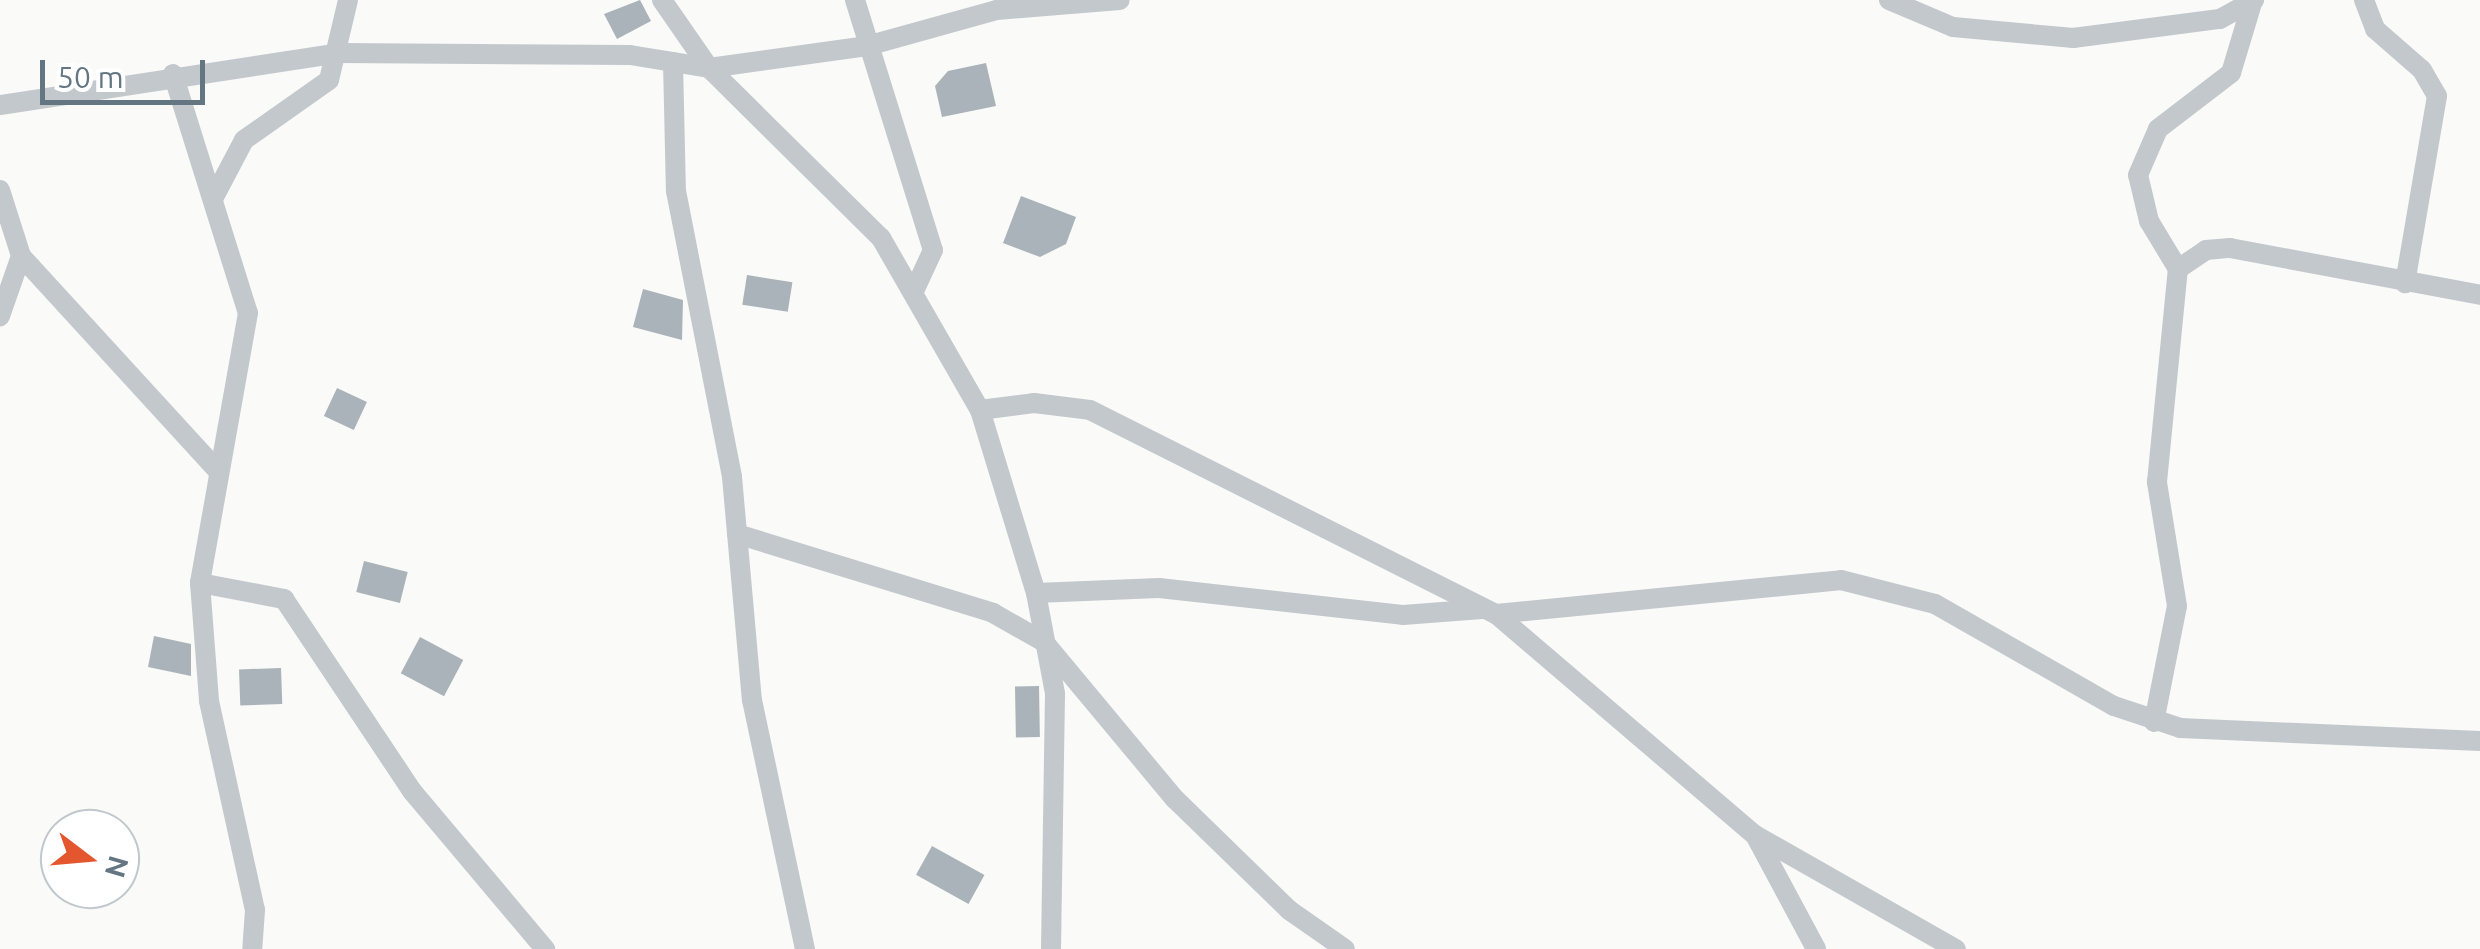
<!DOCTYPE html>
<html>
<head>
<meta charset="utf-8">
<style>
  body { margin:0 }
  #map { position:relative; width:2480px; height:949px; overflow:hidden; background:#fafaf8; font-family:Ubuntu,sans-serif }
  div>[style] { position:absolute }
  .building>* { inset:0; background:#aab3b9; transform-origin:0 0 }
  .street>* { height:20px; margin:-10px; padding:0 10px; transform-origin:10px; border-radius:10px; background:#c3c8cc }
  span { translate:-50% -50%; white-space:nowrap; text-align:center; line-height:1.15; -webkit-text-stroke:10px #fff; paint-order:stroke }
  .north { position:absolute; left:40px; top:809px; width:100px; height:100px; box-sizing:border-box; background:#fff; border:2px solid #c1c8cd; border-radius:50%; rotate:106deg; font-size:28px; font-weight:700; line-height:40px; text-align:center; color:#657683 }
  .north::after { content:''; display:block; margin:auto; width:35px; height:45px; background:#e4572e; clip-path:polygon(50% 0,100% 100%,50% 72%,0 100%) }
  .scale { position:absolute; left:40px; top:60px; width:165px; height:45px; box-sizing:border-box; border:5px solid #657683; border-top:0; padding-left:12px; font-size:30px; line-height:35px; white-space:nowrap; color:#657683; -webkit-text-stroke:8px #fff; paint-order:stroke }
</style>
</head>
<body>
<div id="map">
  <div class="building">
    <div style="clip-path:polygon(640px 0,651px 21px,617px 39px,604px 14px)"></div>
    <div style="clip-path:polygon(986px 63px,996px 106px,942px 117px,935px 86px,948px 71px)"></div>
    <div style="clip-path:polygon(1021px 196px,1076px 217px,1066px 244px,1040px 257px,1003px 243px)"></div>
    <div style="left:747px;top:275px;width:46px;height:30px;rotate:9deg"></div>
    <div style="clip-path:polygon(643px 289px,683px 300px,682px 340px,633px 327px)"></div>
    <div style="left:337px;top:388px;width:33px;height:31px;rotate:25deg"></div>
    <div style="left:364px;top:561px;width:45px;height:32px;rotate:14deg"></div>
    <div style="clip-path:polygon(154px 636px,191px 644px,191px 676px,148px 667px)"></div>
    <div style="left:420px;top:637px;width:49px;height:41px;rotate:28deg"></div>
    <div style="left:281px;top:668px;width:36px;height:42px;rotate:88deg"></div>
    <div style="left:1039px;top:686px;width:51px;height:24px;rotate:89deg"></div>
    <div style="left:932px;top:846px;width:60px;height:33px;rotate:29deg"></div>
  </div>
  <div class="street">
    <div style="left:662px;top:0;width:83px;rotate:55.3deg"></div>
    <div style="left:709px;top:68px;width:242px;rotate:44.7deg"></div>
    <div style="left:881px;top:238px;width:198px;rotate:60.1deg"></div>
    <div style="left:980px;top:410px;width:191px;rotate:73deg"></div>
    <div style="left:1036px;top:593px;width:103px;rotate:79.3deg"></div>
    <div style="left:1055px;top:694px;width:255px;rotate:90.9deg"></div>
    <div style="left:855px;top:0;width:262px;rotate:72.7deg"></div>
    <div style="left:933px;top:250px;width:43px;rotate:114.8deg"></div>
    <div style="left:1889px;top:0;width:69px;rotate:22.9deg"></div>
    <div style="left:1953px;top:27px;width:121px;rotate:5.2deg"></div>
    <div style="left:2073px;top:38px;width:148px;rotate:-7.4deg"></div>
    <div style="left:2220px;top:19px;width:39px;rotate:-29deg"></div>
    <div style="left:2364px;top:0;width:31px;rotate:69deg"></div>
    <div style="left:2375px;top:29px;width:62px;rotate:41.1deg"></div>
    <div style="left:2422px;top:70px;width:30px;rotate:60deg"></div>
    <div style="left:2437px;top:96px;width:190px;rotate:99.7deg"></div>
    <div style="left:673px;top:62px;width:129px;rotate:88.7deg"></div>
    <div style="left:676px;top:191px;width:291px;rotate:78.9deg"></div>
    <div style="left:732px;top:477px;width:224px;rotate:84.9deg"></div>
    <div style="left:752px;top:700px;width:255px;rotate:78deg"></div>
    <div style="left:173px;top:74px;width:250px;rotate:72.6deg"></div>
    <div style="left:248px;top:313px;width:274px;rotate:100.1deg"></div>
    <div style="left:200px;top:583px;width:118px;rotate:85.6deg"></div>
    <div style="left:209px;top:701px;width:214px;rotate:77.6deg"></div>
    <div style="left:255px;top:910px;width:39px;rotate:94deg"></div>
    <div style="left:0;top:105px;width:343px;rotate:-8.7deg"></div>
    <div style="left:339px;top:53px;width:291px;rotate:0.4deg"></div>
    <div style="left:630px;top:55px;width:80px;rotate:9.3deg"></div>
    <div style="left:709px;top:68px;width:160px;rotate:-7.9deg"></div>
    <div style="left:867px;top:46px;width:135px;rotate:-15.5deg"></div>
    <div style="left:997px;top:10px;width:123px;rotate:-4.6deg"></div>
    <div style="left:0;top:190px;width:69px;rotate:72.3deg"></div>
    <div style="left:21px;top:256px;width:64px;rotate:109.3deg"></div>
    <div style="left:214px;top:197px;width:64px;rotate:-62.2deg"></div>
    <div style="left:244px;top:140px;width:104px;rotate:-35.2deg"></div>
    <div style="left:329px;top:80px;width:82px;rotate:-76.6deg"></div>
    <div style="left:21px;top:256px;width:293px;rotate:47.5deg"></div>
    <div style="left:2178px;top:269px;width:34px;rotate:-34deg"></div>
    <div style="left:2206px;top:250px;width:24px;rotate:-5deg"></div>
    <div style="left:2230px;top:248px;width:254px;rotate:10.6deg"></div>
    <div style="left:980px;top:410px;width:54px;rotate:-7.4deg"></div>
    <div style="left:1034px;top:403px;width:56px;rotate:7.1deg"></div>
    <div style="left:1090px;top:410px;width:454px;rotate:26.7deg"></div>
    <div style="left:1496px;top:614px;width:340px;rotate:40.5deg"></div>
    <div style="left:1755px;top:835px;width:231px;rotate:29.6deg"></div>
    <div style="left:737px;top:534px;width:268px;rotate:17.1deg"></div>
    <div style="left:993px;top:613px;width:59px;rotate:29.6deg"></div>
    <div style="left:1044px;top:642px;width:204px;rotate:50.2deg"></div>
    <div style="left:1175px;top:799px;width:159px;rotate:44.2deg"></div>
    <div style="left:1289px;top:910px;width:68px;rotate:34.9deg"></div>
    <div style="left:200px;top:583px;width:86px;rotate:10.8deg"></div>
    <div style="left:284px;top:599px;width:231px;rotate:56.3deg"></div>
    <div style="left:412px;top:791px;width:207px;rotate:49.9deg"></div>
    <div style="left:1036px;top:593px;width:123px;rotate:-2.3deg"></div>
    <div style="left:1159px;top:588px;width:245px;rotate:6.3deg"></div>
    <div style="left:1403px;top:615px;width:79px;rotate:-4.3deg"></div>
    <div style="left:1496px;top:614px;width:347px;rotate:-5.6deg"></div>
    <div style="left:1841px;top:580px;width:97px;rotate:14.3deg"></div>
    <div style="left:1935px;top:604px;width:206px;rotate:29.7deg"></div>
    <div style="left:2114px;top:706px;width:70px;rotate:18.4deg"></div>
    <div style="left:2180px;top:728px;width:300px;rotate:2.5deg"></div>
    <div style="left:2154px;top:722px;width:118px;rotate:-78.8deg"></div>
    <div style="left:2177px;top:606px;width:126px;rotate:-99.2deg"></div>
    <div style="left:2157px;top:482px;width:214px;rotate:-84.4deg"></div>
    <div style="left:2178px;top:269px;width:56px;rotate:-121.1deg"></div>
    <div style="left:2149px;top:221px;width:47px;rotate:-103.4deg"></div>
    <div style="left:2138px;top:175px;width:50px;rotate:-66.5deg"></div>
    <div style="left:2158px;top:129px;width:92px;rotate:-37.5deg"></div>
    <div style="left:2231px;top:73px;width:73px;rotate:-73.3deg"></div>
    <div style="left:1755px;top:835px;width:129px;rotate:61.8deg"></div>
  </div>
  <div class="north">N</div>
  <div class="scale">50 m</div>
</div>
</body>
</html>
